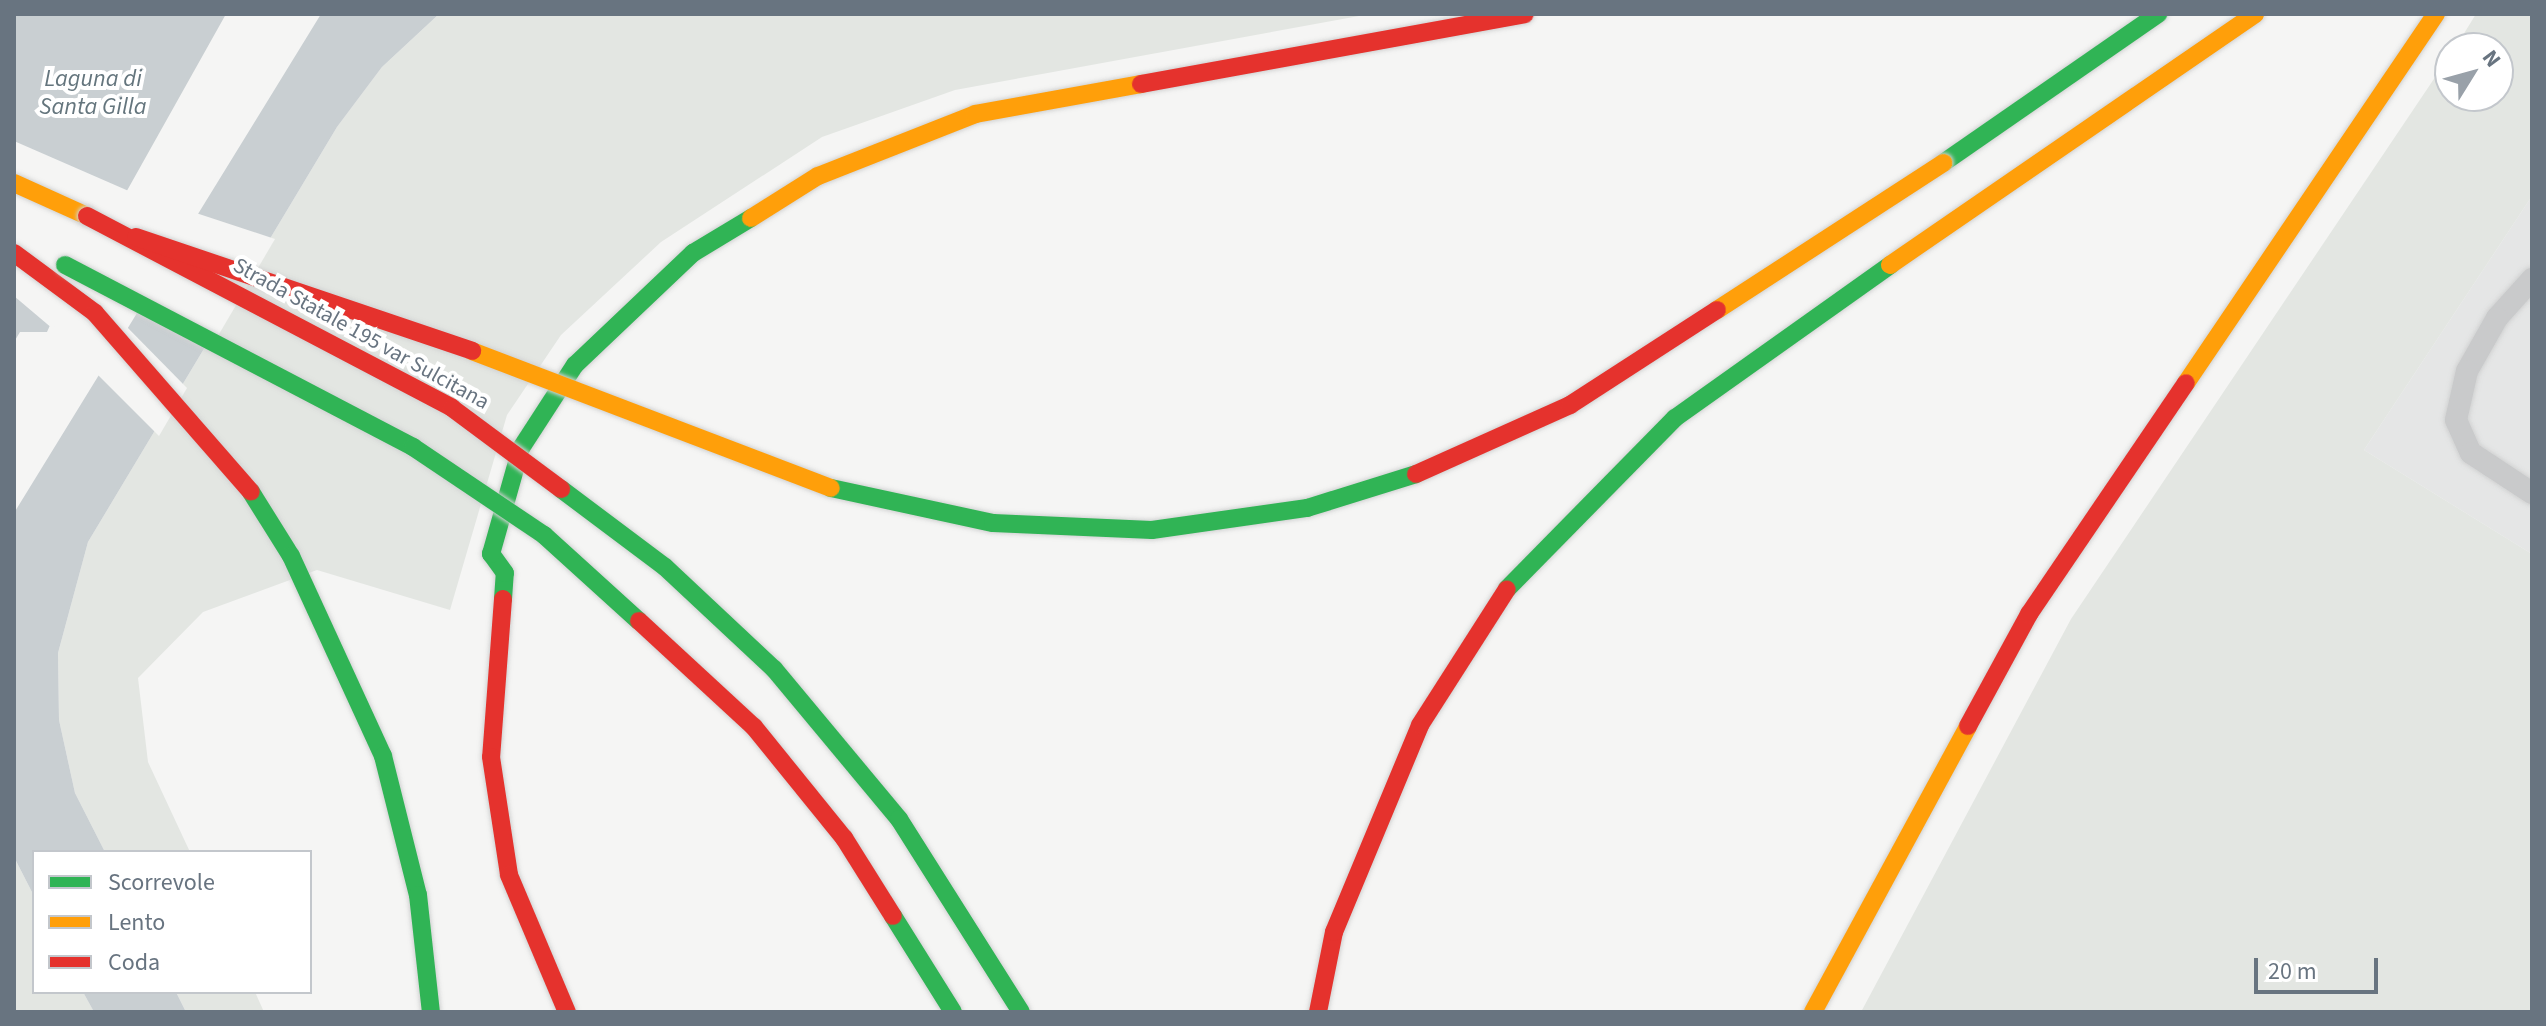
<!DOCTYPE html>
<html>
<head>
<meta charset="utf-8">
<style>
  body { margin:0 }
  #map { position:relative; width:2546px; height:1026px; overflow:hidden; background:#f5f5f4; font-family:"Source Sans 3",sans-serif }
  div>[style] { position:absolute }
  .built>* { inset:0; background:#e5e6e6 }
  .green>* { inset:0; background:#e3e6e2 }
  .water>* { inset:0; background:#c9cfd2 }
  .pier>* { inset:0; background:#f5f5f4 }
  .roads { filter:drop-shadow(0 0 2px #d1d2d2) drop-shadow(0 0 2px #d1d2d2) }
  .lane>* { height:22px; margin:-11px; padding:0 11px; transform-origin:11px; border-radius:11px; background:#c9cacb }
  .fast>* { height:18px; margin:-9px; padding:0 9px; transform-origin:9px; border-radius:9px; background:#30b455 }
  .slow>* { height:18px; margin:-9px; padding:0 9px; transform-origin:9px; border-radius:9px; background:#ff9f0a }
  .jam>* { height:18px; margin:-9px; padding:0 9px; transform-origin:9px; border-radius:9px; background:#e5322d }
  .bridges { filter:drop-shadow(0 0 2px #d1d2d2) drop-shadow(0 0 2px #d1d2d2) }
  .fast-bridge>* { height:18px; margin:-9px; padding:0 9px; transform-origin:9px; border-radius:9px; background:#30b455 }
  .slow-bridge>* { height:18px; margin:-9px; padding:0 9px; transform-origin:9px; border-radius:9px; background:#ff9f0a }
  .jam-bridge>* { height:18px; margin:-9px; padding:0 9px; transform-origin:9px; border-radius:9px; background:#e5322d }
  span { translate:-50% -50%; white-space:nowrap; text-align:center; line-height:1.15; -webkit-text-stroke:8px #fff; paint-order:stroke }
  .street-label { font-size:22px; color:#687480 }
  .water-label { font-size:24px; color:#64757d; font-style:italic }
  .frame { position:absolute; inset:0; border:16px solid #687480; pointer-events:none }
  .legend { position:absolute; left:32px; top:850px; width:280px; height:144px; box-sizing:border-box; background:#fff; border:2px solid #c3c7cc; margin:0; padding:10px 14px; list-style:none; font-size:24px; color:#687480 }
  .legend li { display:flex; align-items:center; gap:16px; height:40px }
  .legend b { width:40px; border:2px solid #c3c7cc }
  .north { position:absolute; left:2434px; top:32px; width:80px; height:80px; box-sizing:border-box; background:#fff; border:2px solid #c3c7cc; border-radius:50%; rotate:53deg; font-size:22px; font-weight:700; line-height:32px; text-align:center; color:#687480 }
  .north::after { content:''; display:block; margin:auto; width:28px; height:36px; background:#99a1a9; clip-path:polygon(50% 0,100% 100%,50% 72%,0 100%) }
  .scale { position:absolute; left:2254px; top:958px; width:124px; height:36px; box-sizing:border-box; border:4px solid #687480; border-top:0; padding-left:10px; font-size:24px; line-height:28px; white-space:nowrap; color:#687480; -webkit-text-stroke:6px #fff; paint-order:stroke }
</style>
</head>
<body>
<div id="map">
  <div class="built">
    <div style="clip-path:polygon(2532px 196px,2532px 554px,2364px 450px)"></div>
  </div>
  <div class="green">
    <div style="clip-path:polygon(439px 14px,1370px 14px,955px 90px,822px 137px,661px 242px,561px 335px,507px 415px,450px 610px,317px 570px,203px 612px,138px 678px,148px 762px,190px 852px,105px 852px,75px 793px,59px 720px,58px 653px,88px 542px,337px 127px,382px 67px)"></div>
    <div style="clip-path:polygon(2476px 14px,2532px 14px,2532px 196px,2364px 450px,2532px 554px,2532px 1012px,1861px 1012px,2071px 619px,2450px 55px,2450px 96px,2498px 96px,2498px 48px,2455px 48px)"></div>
    <div style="clip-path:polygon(14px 857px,34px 896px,34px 992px,83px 992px,94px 1012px,14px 1012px)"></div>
    <div style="clip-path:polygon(176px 992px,255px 992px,264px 1012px,186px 1012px)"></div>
  </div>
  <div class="water">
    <div style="clip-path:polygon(14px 14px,226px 14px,124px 196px,84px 249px,47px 332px,20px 332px,14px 342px)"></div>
    <div style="clip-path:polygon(321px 14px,439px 14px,382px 67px,337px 127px,88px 542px,58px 653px,59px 720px,75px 793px,105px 852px,34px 852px,34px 896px,14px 857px,14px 513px)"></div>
    <div style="clip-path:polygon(83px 992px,176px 992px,186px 1012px,94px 1012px)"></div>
  </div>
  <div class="pier">
    <div style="clip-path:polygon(14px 141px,131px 192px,87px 251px,53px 329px,14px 296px)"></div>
    <div style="clip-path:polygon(193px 212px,275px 239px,212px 346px,134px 310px)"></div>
    <div style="clip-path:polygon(125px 325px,187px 388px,159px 436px,96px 373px)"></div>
  </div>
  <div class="roads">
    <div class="lane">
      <div style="left:2532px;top:279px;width:52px;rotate:131.9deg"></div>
      <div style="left:2497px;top:318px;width:61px;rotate:119.5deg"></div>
      <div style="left:2467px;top:371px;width:50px;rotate:102.7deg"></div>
      <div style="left:2456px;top:420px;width:36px;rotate:66deg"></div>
      <div style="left:2471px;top:453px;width:73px;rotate:33.3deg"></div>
    </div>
    <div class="fast">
      <div style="left:1943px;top:163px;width:262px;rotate:-34.7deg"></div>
      <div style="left:251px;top:492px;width:75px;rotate:58deg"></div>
      <div style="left:291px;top:556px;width:220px;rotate:65.3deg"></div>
      <div style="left:383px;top:756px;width:143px;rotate:75.9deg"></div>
      <div style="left:418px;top:895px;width:118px;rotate:83.7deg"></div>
      <div style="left:1507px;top:589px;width:240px;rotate:-45.5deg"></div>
      <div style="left:1675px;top:418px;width:264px;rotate:-35.4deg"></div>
      <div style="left:503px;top:599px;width:26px;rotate:-86deg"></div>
      <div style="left:505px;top:573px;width:24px;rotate:-126deg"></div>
      <div style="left:491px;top:554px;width:110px;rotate:-74.2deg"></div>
      <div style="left:521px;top:448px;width:99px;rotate:-57deg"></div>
      <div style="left:575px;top:365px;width:163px;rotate:-43.5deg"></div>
      <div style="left:693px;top:253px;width:68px;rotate:-31.1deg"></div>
    </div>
    <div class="slow">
      <div style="left:14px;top:183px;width:80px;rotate:24.3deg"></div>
      <div style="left:751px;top:218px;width:79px;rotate:-32.1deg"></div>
      <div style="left:818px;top:176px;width:169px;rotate:-21.5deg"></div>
      <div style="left:975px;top:114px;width:169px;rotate:-10.2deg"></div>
      <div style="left:1890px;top:265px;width:443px;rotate:-34.5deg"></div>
      <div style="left:2186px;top:383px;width:446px;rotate:-55.9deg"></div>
      <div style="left:1813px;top:1012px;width:325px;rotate:-61.5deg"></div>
    </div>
    <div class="jam">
      <div style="left:1141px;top:84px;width:390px;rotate:-10.3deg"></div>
      <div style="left:14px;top:253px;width:101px;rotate:36.5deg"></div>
      <div style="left:95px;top:313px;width:237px;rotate:48.9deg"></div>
      <div style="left:503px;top:599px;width:158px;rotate:94.3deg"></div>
      <div style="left:491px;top:757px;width:119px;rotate:81.3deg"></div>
      <div style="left:509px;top:875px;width:149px;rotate:67.1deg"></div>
      <div style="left:1968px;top:726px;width:128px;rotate:-61.4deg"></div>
      <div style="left:2029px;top:614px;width:279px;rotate:-55.8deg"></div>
      <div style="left:1318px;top:1012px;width:82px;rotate:-78.7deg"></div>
      <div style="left:1334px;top:932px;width:224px;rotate:-67.4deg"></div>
      <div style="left:1420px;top:725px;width:161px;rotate:-57.4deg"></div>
    </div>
  </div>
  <div class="bridges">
    <div class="fast-bridge">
      <div style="left:65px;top:265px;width:393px;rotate:27.6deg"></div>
      <div style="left:413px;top:447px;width:158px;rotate:33.9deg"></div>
      <div style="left:544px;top:535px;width:128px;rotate:42.2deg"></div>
      <div style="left:831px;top:488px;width:166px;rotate:12.2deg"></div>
      <div style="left:993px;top:523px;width:159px;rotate:2.5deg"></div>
      <div style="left:1152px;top:530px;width:157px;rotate:-8.1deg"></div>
      <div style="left:1307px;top:508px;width:114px;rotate:-17.3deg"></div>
      <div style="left:561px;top:489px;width:130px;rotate:36.9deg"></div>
      <div style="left:665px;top:567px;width:149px;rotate:43.1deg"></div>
      <div style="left:774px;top:669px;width:195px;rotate:50.2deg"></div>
      <div style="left:899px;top:819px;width:228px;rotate:57.7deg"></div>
      <div style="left:893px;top:916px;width:113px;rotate:58deg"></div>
    </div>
    <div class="slow-bridge">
      <div style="left:1717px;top:310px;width:270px;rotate:-33deg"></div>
      <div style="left:472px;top:351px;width:384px;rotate:20.9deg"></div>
    </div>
    <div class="jam-bridge">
      <div style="left:87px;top:216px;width:412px;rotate:27.7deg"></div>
      <div style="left:452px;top:408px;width:136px;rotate:36.6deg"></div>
      <div style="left:136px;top:237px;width:355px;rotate:18.7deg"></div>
      <div style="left:1416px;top:474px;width:169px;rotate:-24.1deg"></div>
      <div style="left:1570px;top:405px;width:175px;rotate:-32.9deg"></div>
      <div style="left:639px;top:621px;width:156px;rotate:42.7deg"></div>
      <div style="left:754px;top:727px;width:143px;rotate:51deg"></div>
      <div style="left:844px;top:838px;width:92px;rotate:57.9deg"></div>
    </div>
  </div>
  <div class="street-label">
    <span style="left:361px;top:334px;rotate:29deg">Strada Statale 195 var Sulcitana</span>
  </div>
  <div class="water-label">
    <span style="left:93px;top:93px">Laguna di<br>Santa Gilla</span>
  </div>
  <div class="frame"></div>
  <ul class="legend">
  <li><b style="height:10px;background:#30b455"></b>Scorrevole</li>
  <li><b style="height:10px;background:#ff9f0a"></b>Lento</li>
  <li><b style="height:10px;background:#e5322d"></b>Coda</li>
  </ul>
  <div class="north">N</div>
  <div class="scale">20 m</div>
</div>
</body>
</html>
